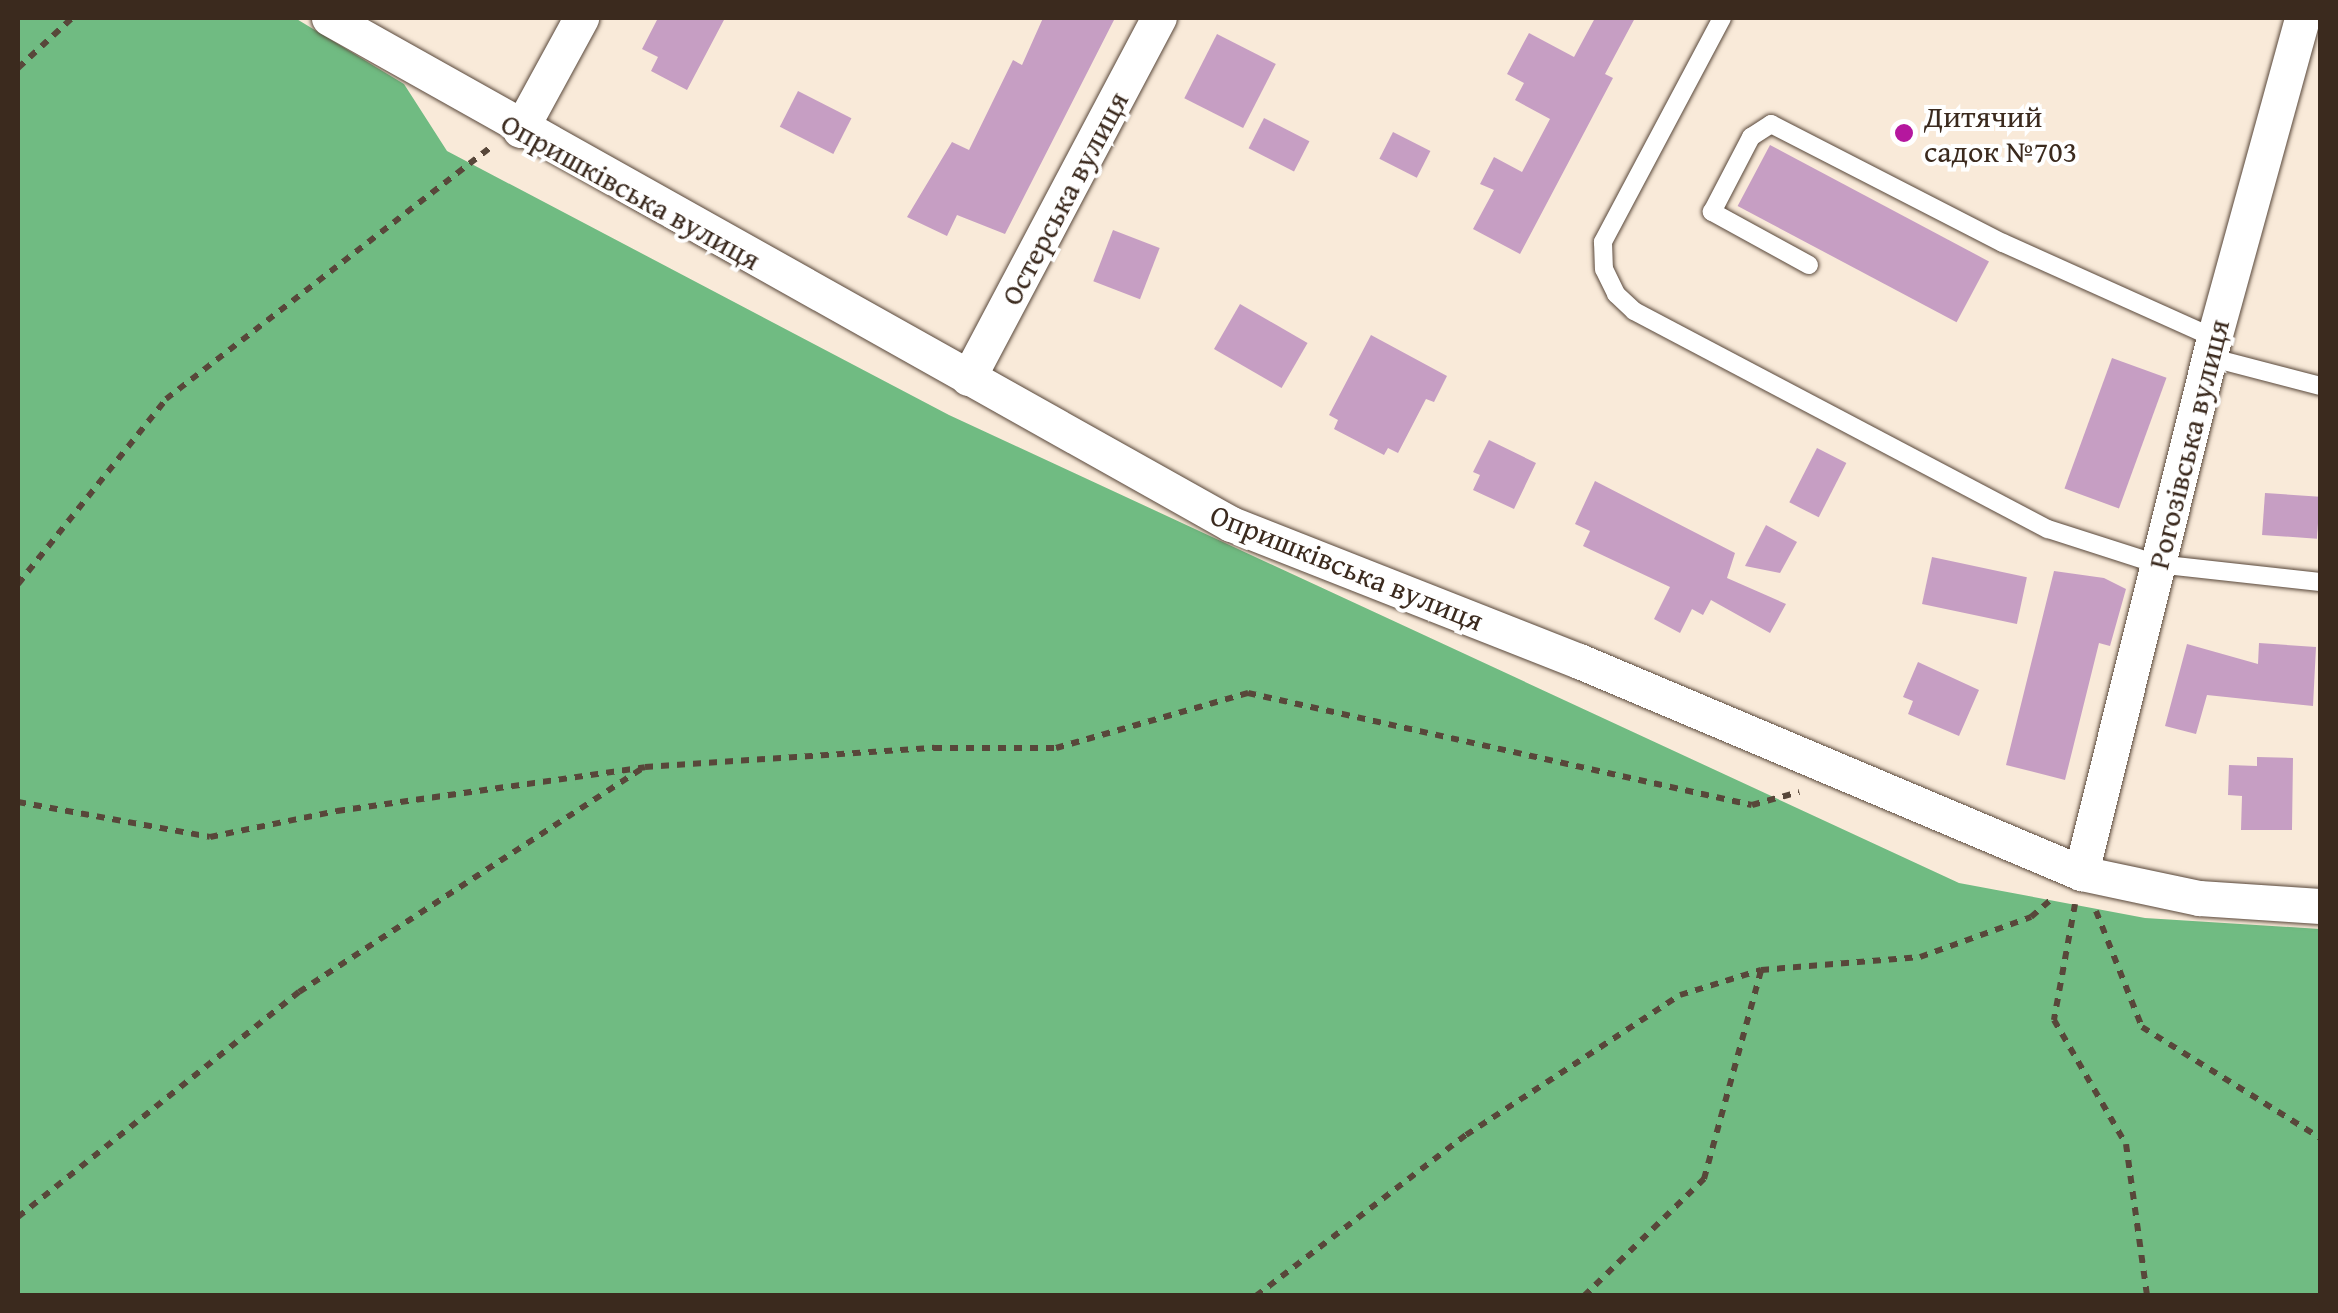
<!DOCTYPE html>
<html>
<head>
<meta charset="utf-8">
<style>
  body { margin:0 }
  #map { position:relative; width:2338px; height:1313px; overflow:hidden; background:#f9ead9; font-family:"Gentium Book Plus",serif }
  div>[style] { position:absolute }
  .forest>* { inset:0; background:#70bb82 }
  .building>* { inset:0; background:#c69ec3; transform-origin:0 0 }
  .path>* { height:6px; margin-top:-3px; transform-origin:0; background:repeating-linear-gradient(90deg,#58473a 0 8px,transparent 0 16px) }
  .roads { filter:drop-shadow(0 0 2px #58473a) drop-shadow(0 0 2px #58473a) }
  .lane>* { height:18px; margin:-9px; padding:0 9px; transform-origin:9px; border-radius:9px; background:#fff }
  .street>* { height:35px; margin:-17.5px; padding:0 17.5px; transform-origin:17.5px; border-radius:17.5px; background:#fff }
  .dots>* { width:28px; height:28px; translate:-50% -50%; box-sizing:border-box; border:5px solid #fff; border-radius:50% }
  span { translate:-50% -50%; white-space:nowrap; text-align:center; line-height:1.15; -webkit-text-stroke:8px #fff; paint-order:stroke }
  .poi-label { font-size:30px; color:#3b2a1e }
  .left { translate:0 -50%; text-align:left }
  .street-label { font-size:30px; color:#3b2a1e }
  .frame { position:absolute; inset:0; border:20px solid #3b2a1e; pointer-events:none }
</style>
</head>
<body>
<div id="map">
  <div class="forest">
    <div style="clip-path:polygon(18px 18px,295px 18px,404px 84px,447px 151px,949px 415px,1959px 883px,2145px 918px,2320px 929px,2320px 1295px,18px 1295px)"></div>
  </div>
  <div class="building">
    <div style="clip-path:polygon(658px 18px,725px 18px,687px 90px,651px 71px,658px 57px,642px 49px)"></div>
    <div style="clip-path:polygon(1043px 18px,1115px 18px,1005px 234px,957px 215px,947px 236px,907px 217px,952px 142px,969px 150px,1013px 60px,1022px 65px)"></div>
    <div style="clip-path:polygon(1595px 18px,1635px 18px,1605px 74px,1613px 78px,1520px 254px,1473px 229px,1494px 190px,1480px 184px,1494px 157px,1522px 172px,1550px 119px,1515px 100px,1524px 83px,1507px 74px,1529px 33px,1574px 57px)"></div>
    <div style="left:1217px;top:34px;width:66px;height:72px;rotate:27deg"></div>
    <div style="left:798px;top:91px;width:60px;height:40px;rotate:27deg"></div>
    <div style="left:1264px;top:118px;width:51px;height:34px;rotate:27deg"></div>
    <div style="left:1393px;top:132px;width:42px;height:30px;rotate:27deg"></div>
    <div style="left:1770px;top:145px;width:248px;height:69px;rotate:28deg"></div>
    <div style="left:1113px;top:230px;width:50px;height:55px;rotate:21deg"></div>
    <div style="left:1240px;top:304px;width:78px;height:52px;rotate:30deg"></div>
    <div style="clip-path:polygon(1371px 335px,1447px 376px,1434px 402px,1426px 399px,1398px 453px,1388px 448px,1384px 455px,1334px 429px,1338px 420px,1329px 415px)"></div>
    <div style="left:2112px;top:358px;width:58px;height:139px;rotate:20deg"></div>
    <div style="clip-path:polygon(1489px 440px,1536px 463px,1514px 509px,1473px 490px,1480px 475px,1473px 472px)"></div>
    <div style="left:1817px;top:448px;width:33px;height:61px;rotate:27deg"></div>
    <div style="clip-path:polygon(1595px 481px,1735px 553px,1727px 578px,1786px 604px,1770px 633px,1711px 600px,1703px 615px,1692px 609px,1680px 633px,1654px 619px,1670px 587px,1583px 546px,1590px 531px,1575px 524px)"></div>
    <div style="left:2265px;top:493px;width:55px;height:42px;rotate:4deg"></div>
    <div style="clip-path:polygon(1766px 525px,1797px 542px,1780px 573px,1745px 566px)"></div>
    <div style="left:1932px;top:557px;width:97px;height:48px;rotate:12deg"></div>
    <div style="clip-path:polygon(2054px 571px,2104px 578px,2126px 589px,2110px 646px,2099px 643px,2065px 780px,2006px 765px)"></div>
    <div style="clip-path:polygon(2259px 643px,2316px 647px,2313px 706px,2207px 695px,2196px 734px,2165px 726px,2187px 644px,2258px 664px)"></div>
    <div style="clip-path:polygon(1918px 662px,1979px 690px,1959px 736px,1908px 714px,1913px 701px,1903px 697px)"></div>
    <div style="clip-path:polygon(2257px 757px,2293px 758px,2292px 830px,2241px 830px,2242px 796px,2228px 795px,2229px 765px,2257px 766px)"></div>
  </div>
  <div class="path">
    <div style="left:18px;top:68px;width:74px;rotate:-42.8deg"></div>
    <div style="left:18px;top:584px;width:237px;rotate:-51.3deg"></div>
    <div style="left:166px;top:399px;width:411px;rotate:-37.8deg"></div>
    <div style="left:18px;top:802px;width:195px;rotate:10.3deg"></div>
    <div style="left:210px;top:837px;width:130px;rotate:-11.6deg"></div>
    <div style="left:337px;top:811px;width:311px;rotate:-8.1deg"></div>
    <div style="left:645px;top:767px;width:290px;rotate:-3.8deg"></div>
    <div style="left:934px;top:748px;width:122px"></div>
    <div style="left:1056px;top:748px;width:200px;rotate:-16deg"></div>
    <div style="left:1248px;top:693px;width:516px;rotate:12.53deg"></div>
    <div style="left:1752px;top:805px;width:49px;rotate:-15.5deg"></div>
    <div style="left:2075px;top:904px;width:118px;rotate:100.3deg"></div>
    <div style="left:2054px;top:1020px;width:143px;rotate:59.9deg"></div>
    <div style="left:2126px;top:1144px;width:153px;rotate:82.1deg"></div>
    <div style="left:2096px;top:911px;width:125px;rotate:68.4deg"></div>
    <div style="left:2142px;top:1027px;width:210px;rotate:31.9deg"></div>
    <div style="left:18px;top:1217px;width:360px;rotate:-38.7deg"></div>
    <div style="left:299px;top:992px;width:408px;rotate:-33.1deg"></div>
    <div style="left:1256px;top:1296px;width:265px;rotate:-37.5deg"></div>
    <div style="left:1466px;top:1135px;width:256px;rotate:-33.2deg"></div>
    <div style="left:1680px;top:995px;width:85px;rotate:-17.2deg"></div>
    <div style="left:1761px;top:970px;width:160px;rotate:-4.7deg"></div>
    <div style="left:1920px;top:957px;width:118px;rotate:-19.8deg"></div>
    <div style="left:2031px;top:917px;width:30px;rotate:-41deg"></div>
    <div style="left:1584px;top:1296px;width:168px;rotate:-44.3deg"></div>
    <div style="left:1704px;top:1179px;width:217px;rotate:-74.7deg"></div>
  </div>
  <div class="roads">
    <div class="lane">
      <div style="left:1722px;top:18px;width:254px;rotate:118deg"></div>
      <div style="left:1603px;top:242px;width:27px;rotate:88deg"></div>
      <div style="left:1604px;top:269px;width:28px;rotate:64deg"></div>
      <div style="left:1616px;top:294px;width:25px;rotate:43deg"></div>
      <div style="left:1634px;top:311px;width:468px;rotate:27.8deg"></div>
      <div style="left:2048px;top:529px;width:114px;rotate:17.8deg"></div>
      <div style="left:2157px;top:564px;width:164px;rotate:6.3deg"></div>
      <div style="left:1809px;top:265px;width:111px;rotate:-151.3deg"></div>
      <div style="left:1712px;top:212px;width:85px;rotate:-62.5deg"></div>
      <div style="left:1751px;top:137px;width:24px;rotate:-33deg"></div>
      <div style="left:1771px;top:124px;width:261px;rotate:27.2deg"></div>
      <div style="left:2003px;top:243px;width:231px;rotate:24.2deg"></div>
      <div style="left:2209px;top:357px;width:115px;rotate:14.6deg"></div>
    </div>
    <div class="street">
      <div style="left:329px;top:18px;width:1034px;rotate:29.29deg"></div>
      <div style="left:1231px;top:524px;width:374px;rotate:21.5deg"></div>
      <div style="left:1579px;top:661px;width:545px;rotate:22.89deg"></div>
      <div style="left:2081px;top:873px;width:121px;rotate:12deg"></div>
      <div style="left:2199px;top:898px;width:121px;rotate:3.8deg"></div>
      <div style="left:520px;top:130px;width:128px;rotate:-61.4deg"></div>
      <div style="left:968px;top:378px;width:408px;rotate:-62.1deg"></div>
      <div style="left:2081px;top:873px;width:551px;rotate:-76.04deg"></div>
      <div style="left:2214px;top:338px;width:332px;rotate:-74.6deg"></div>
    </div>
  </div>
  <div class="dots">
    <div style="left:1904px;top:133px;background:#b5179e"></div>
  </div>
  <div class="poi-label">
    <span class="left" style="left:1924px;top:133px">Дитячий<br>садок №703</span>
  </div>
  <div class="street-label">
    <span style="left:631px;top:191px;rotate:29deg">Опришківська вулиця</span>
    <span style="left:1064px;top:198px;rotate:-62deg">Остерська вулиця</span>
    <span style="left:2188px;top:444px;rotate:-76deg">Рогозівська вулиця</span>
    <span style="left:1347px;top:567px;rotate:22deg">Опришківська вулиця</span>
  </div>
  <div class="frame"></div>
</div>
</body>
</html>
